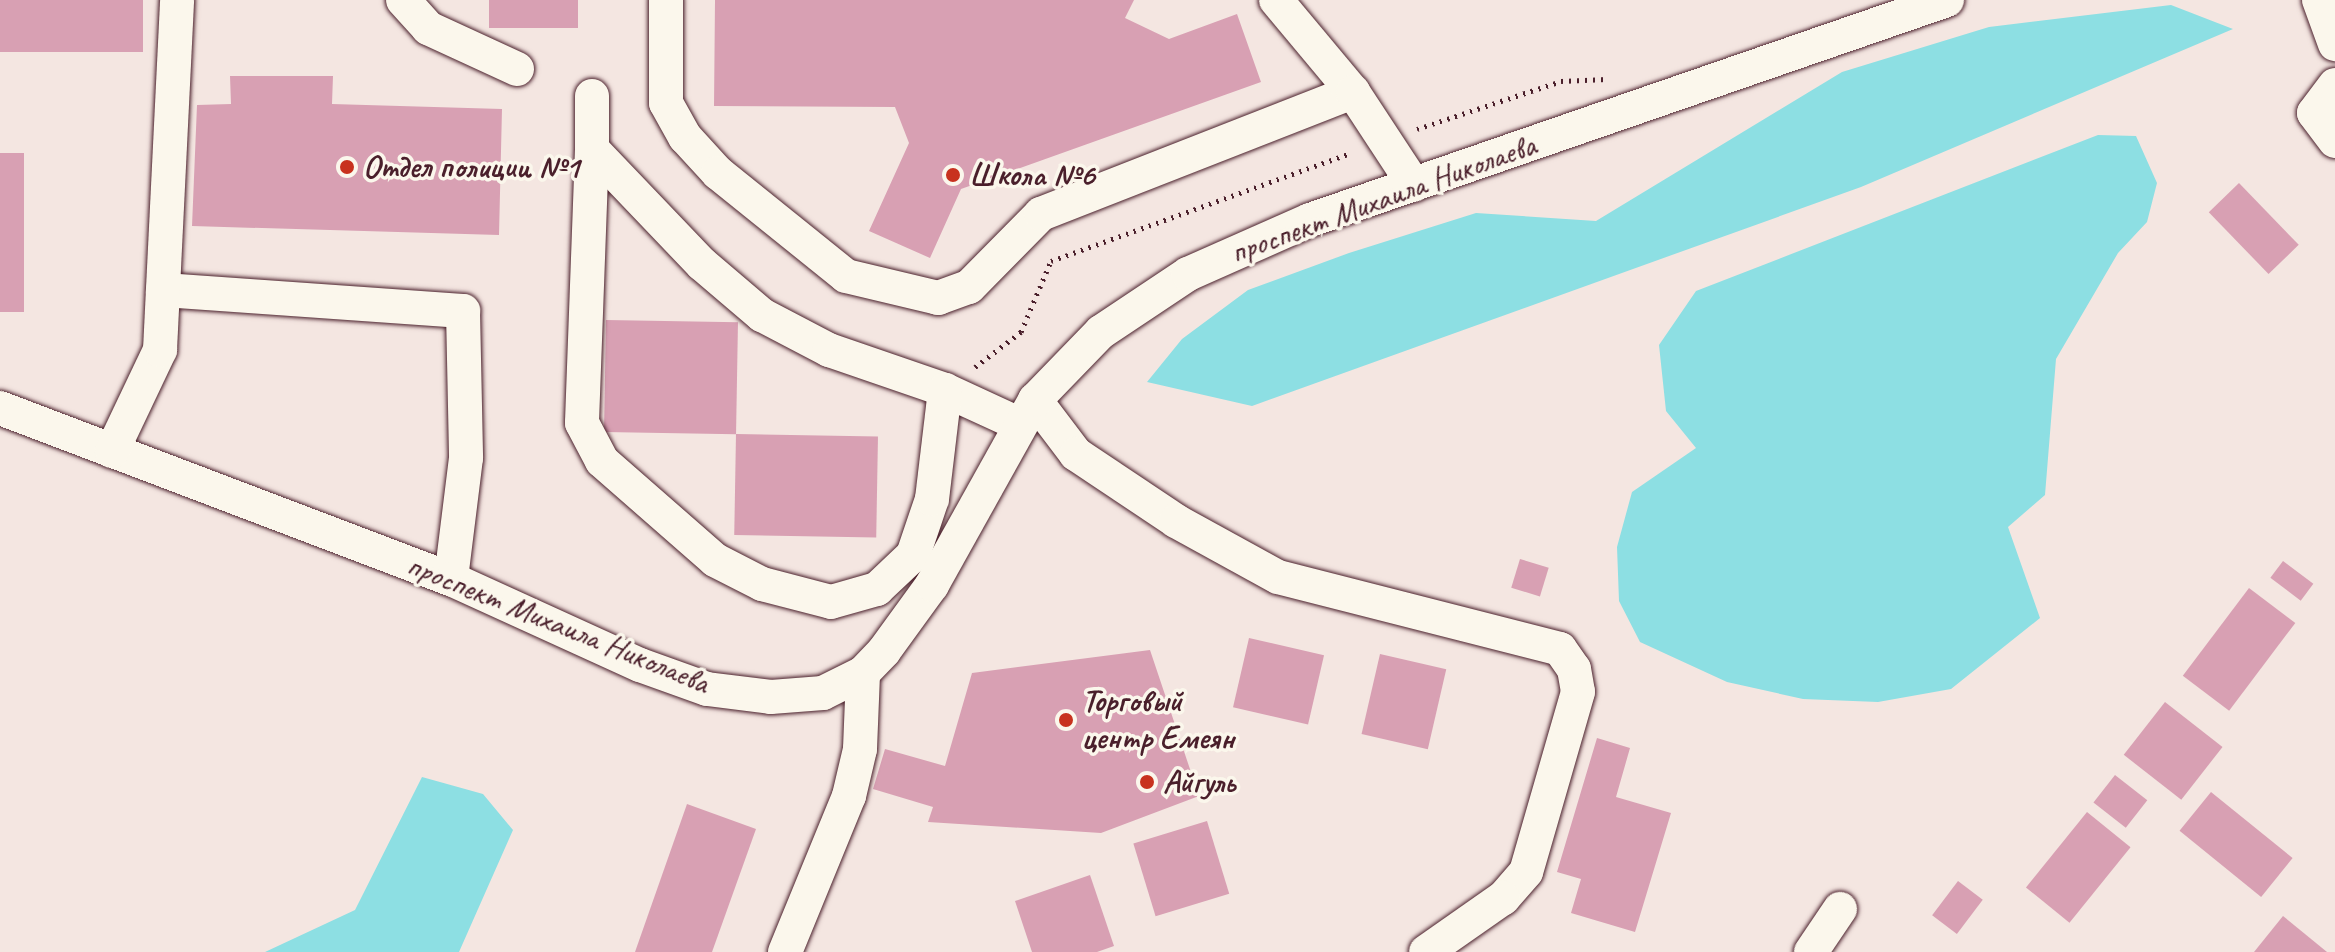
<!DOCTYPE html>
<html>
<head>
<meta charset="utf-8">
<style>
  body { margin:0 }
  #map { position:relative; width:2335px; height:952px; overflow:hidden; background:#f4e6e1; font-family:Caveat,sans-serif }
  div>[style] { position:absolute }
  .water>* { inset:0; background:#8ddfe3 }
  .building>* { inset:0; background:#d8a0b3; transform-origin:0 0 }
  .path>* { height:5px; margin-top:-2.5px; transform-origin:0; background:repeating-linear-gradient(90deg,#4a1f2b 0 2px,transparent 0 8px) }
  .roads { filter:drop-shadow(0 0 2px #4a1f2b) drop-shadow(0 0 2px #4a1f2b) }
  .minor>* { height:34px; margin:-17px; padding:0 17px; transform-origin:17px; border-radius:17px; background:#fbf7ec }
  .dots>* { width:22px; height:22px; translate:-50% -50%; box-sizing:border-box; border:4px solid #fbf7ec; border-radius:50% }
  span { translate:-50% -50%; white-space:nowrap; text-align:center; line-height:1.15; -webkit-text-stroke:7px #fbf7ec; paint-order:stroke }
  .poi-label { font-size:32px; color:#4a1f2b; font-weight:700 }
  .left { translate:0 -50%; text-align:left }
  .street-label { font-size:32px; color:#4a1f2b }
</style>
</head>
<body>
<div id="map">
  <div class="water">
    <div style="clip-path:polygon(2171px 5px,2233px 29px,1861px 187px,1252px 406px,1147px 382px,1182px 339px,1248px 290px,1349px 253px,1476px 213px,1596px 221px,1842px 72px,1989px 27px)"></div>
    <div style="clip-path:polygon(2098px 135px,2136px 136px,2157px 183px,2147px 222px,2118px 253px,2056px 359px,2045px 495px,2008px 527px,2040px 618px,1951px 689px,1878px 702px,1803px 699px,1727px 682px,1640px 642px,1619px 601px,1617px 547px,1632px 492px,1696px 448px,1666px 411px,1659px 345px,1696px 291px)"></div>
    <div style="clip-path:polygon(422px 777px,483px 794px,513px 830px,459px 952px,265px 952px,355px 910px)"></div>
  </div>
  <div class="building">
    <div style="left:0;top:0;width:143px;height:52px"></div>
    <div style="left:489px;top:0;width:89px;height:28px"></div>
    <div style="clip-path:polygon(715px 0,1134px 0,1125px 18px,1169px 39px,1237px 14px,1261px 82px,961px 189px,930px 258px,869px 231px,909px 143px,895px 107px,714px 106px)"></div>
    <div style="clip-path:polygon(230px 76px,333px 76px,332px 104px,502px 109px,499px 235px,192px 226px,197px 105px,231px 104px)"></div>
    <div style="left:0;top:153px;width:24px;height:159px"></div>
    <div style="left:2239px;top:183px;width:86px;height:42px;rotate:46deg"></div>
    <div style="left:606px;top:320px;width:132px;height:112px;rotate:1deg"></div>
    <div style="left:736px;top:434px;width:142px;height:101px;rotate:1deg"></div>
    <div style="left:1520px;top:559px;width:30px;height:30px;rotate:17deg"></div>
    <div style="left:2283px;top:561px;width:38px;height:21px;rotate:37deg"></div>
    <div style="left:2249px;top:588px;width:58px;height:110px;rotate:37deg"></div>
    <div style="left:1249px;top:638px;width:77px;height:71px;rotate:13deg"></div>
    <div style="clip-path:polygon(1150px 650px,1199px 796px,1101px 833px,928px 822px,933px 807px,873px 789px,885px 749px,945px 766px,972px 673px)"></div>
    <div style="left:1380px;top:654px;width:68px;height:82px;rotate:13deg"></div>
    <div style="left:2165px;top:702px;width:73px;height:67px;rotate:38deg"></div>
    <div style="clip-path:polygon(1597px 738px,1630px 748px,1616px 797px,1671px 813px,1635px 932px,1571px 913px,1581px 879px,1557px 872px)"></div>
    <div style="left:2115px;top:775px;width:41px;height:35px;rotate:38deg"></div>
    <div style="left:2211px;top:792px;width:105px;height:50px;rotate:39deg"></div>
    <div style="clip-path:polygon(687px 804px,756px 829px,712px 952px,635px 952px)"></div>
    <div style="left:2087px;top:812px;width:56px;height:97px;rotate:39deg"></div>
    <div style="left:1207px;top:821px;width:76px;height:77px;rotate:73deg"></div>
    <div style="clip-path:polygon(1090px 875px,1114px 946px,1097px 952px,1032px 952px,1015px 901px)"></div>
    <div style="left:1958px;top:881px;width:31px;height:43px;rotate:37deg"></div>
    <div style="clip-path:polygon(2283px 916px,2327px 952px,2254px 952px)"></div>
  </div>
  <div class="path">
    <div style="left:1417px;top:129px;width:152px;rotate:-18.4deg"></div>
    <div style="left:1561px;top:81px;width:46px;rotate:-2.5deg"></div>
    <div style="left:975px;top:367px;width:58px;rotate:-37.3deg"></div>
    <div style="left:1021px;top:332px;width:77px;rotate:-67.1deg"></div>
    <div style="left:1051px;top:261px;width:319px;rotate:-19.8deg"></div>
  </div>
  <div class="roads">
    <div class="minor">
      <div style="left:403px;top:0;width:38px;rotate:48deg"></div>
      <div style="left:428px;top:28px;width:98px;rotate:24.7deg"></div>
      <div style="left:666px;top:0;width:103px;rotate:90deg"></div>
      <div style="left:666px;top:103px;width:39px;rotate:61deg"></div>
      <div style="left:685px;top:137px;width:49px;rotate:47.5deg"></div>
      <div style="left:718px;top:173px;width:164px;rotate:38.8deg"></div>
      <div style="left:846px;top:276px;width:95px;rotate:13.4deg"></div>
      <div style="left:938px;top:298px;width:33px;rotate:-20deg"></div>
      <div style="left:969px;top:287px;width:103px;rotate:-45.4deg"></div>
      <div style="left:1041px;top:214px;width:335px;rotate:-21.4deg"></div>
      <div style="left:1276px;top:0;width:120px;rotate:50.1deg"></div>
      <div style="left:1353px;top:92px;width:111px;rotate:56.7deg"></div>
      <div style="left:2319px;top:0;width:47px;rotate:70deg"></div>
      <div style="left:2335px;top:85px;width:35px;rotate:127deg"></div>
      <div style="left:2314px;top:113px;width:35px;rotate:53deg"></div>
      <div style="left:592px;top:96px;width:53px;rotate:90deg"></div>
      <div style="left:592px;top:149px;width:159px;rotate:46.3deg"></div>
      <div style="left:702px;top:264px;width:79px;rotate:40.4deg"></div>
      <div style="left:762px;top:315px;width:76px;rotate:27.6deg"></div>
      <div style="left:829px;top:350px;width:123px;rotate:19deg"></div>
      <div style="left:945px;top:390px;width:81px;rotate:24.7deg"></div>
      <div style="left:592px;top:149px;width:274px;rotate:92.1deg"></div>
      <div style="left:582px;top:423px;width:43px;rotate:62.2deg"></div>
      <div style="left:602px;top:461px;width:150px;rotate:41.2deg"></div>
      <div style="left:715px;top:560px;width:53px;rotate:27.1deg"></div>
      <div style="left:762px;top:584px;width:71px;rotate:14.6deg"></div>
      <div style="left:831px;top:602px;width:48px;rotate:-15.8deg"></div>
      <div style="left:877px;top:589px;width:50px;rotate:-43.4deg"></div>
      <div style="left:913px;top:555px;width:59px;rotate:-71.3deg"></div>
      <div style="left:932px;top:499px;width:110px;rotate:-83.2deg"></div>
      <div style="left:163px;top:290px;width:301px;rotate:4deg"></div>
      <div style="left:463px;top:311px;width:147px;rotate:88.8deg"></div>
      <div style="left:466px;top:458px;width:122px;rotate:97.1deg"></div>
      <div style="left:1035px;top:400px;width:68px;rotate:52.8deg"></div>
      <div style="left:1076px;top:454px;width:120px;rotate:33.8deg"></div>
      <div style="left:1176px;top:521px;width:116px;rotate:28.8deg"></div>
      <div style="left:1278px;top:577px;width:291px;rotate:14.3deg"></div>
      <div style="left:1560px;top:649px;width:24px;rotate:55deg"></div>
      <div style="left:1574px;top:669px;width:23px;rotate:80deg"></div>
      <div style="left:1578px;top:692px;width:187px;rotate:106.1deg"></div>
      <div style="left:1526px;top:872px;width:35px;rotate:131deg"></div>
      <div style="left:1503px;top:898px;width:94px;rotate:145deg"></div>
      <div style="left:0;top:408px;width:482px;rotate:20.8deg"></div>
      <div style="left:451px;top:579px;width:208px;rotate:24.5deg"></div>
      <div style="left:640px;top:665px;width:71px;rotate:19.7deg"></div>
      <div style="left:707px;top:689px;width:64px;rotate:7.1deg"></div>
      <div style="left:771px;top:697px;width:52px;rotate:-4.4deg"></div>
      <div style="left:823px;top:693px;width:45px;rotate:-26.6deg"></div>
      <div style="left:863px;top:673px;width:30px;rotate:-46deg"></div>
      <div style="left:884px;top:651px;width:82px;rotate:-54deg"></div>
      <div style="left:932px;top:585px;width:212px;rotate:-60.9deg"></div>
      <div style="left:1035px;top:400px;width:95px;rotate:-45.9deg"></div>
      <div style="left:1101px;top:332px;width:105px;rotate:-33.7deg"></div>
      <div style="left:1188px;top:274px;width:133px;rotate:-23.9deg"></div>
      <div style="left:1310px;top:220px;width:674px;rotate:-19.05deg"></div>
      <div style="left:112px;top:451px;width:112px;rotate:-64.6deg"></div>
      <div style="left:160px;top:350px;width:350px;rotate:-87.2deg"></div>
      <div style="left:785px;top:952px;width:169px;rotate:-67.7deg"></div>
      <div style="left:849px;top:796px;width:48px;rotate:-76.8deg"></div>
      <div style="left:860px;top:749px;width:76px;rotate:-87.7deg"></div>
      <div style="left:1811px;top:952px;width:52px;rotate:-56deg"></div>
    </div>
  </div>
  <div class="dots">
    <div style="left:347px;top:167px;background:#c8321e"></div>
    <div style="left:953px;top:175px;background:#c8321e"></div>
    <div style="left:1066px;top:720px;background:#c8321e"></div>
    <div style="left:1147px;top:782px;background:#c8321e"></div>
  </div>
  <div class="poi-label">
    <span class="left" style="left:363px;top:167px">Отдел полиции №1</span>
    <span class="left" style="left:969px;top:175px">Школа №6</span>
    <span class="left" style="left:1082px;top:720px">Торговый<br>центр Емеян</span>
    <span class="left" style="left:1163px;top:782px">Айгуль</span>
  </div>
  <div class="street-label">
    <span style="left:1383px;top:199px;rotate:-20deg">проспект Михаила Николаева</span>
    <span style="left:558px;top:624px;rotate:22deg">проспект Михаила Николаева</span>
  </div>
</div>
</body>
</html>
